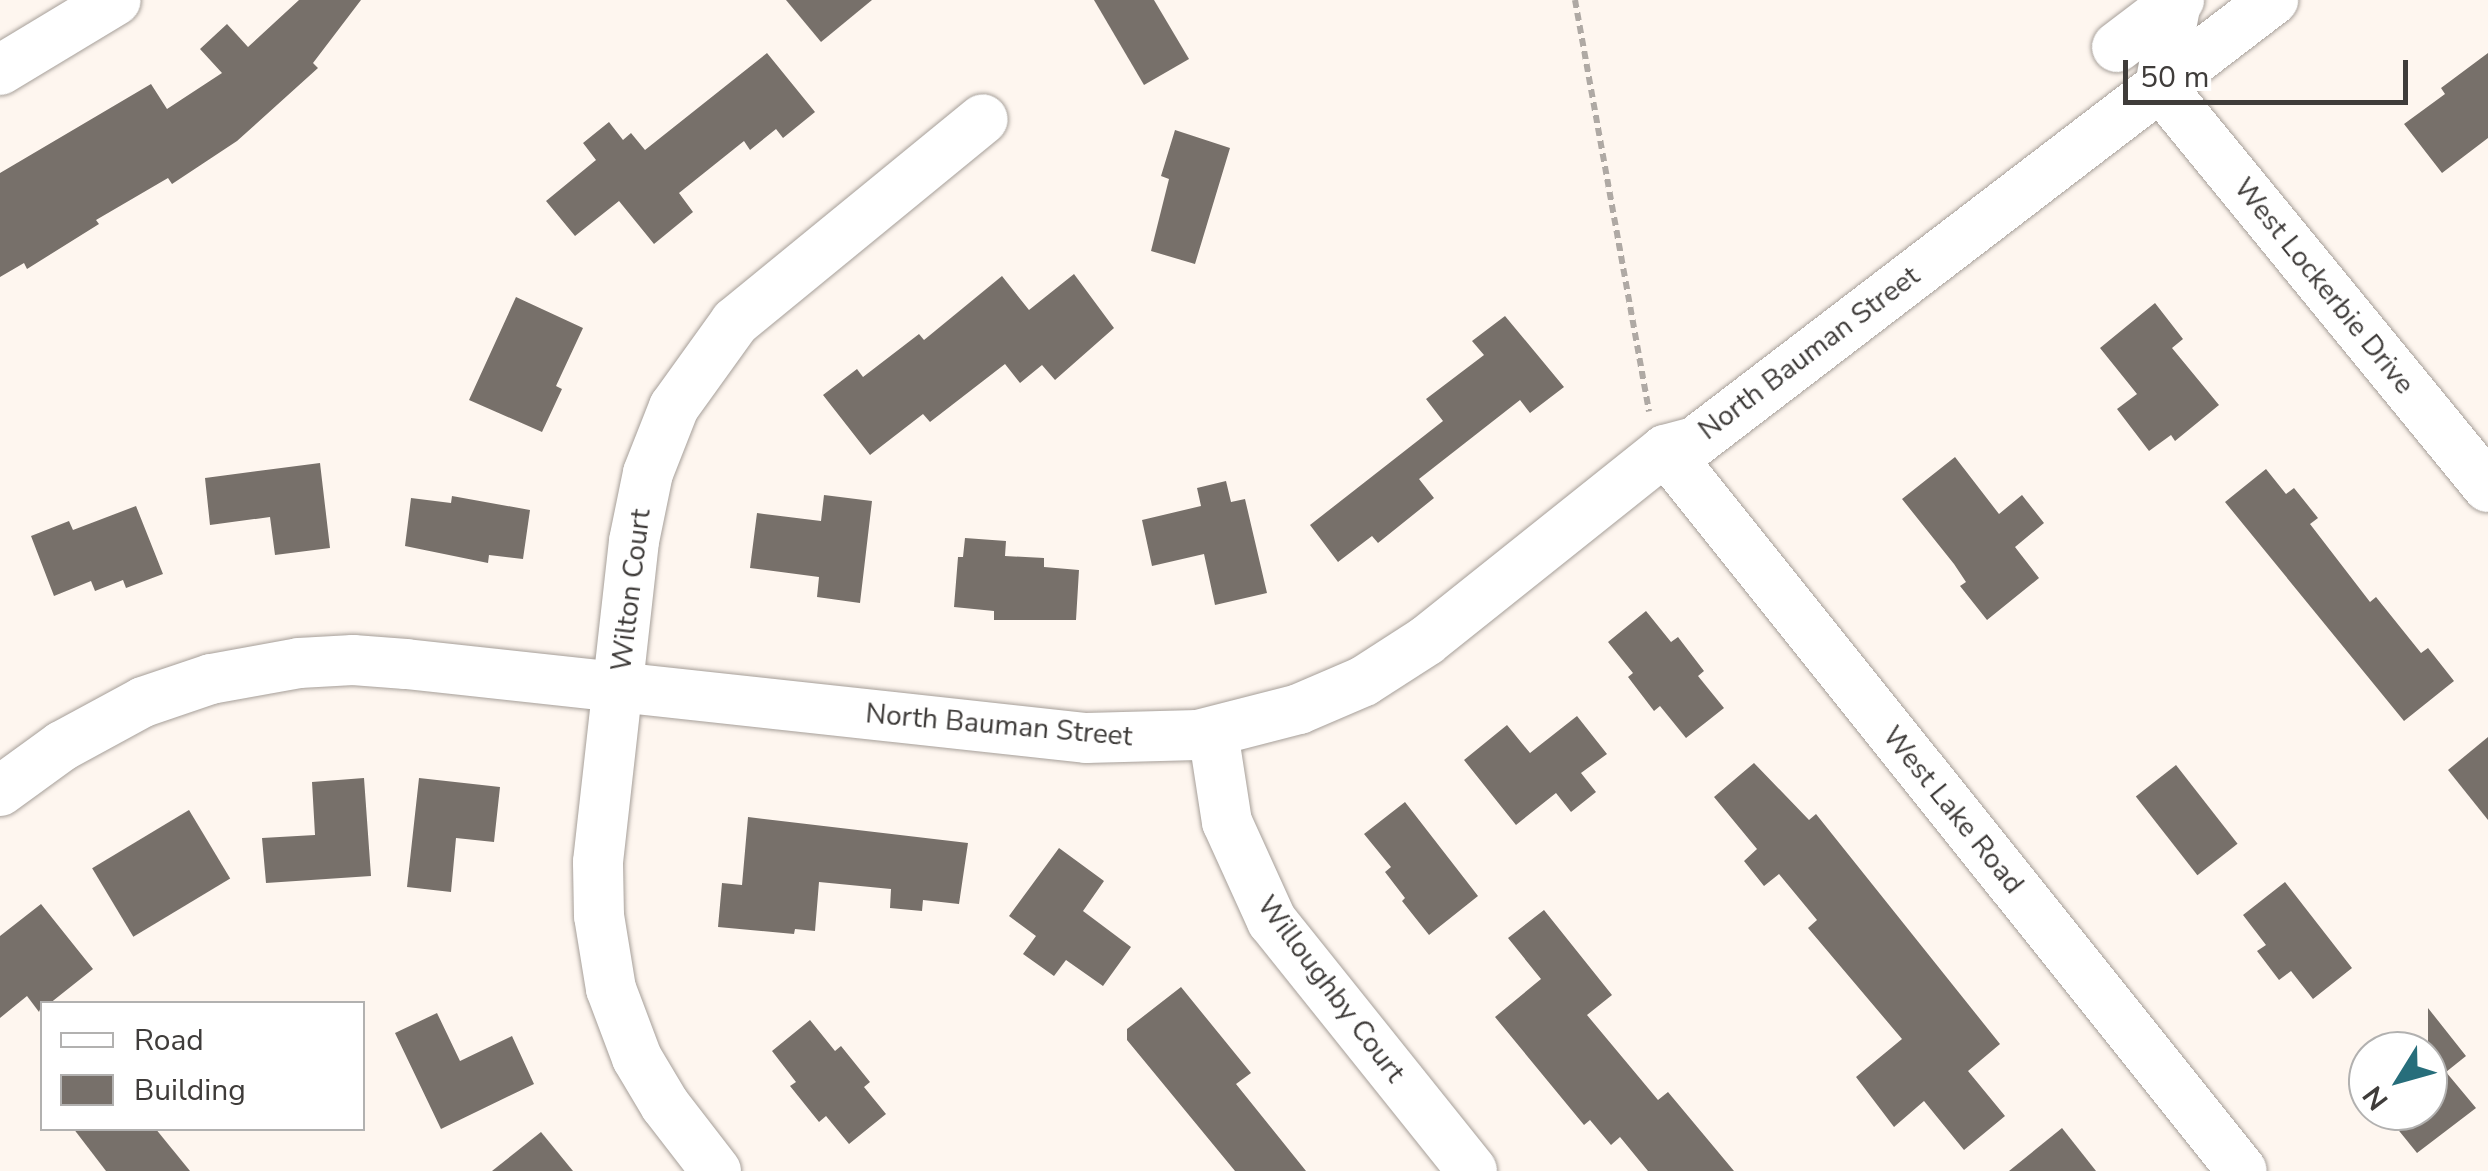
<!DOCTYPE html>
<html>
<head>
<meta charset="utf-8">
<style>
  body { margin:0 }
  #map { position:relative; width:2488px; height:1171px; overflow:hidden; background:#fef6ef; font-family:"Nunito Sans",sans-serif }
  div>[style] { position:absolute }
  .building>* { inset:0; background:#77706a; transform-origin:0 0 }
  .path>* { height:6px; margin-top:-3px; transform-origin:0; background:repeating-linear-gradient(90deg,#afa9a4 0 8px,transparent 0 13px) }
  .roads { filter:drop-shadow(0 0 2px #a69f99) drop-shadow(0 0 2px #a69f99) }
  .minor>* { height:50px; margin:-25px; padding:0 25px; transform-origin:25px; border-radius:25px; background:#fff }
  span { translate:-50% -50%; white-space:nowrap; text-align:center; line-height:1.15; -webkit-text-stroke:10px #fff; paint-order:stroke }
  .street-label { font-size:28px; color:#3f3c3a }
  .legend { position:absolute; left:40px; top:1001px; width:325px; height:130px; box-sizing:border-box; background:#fff; border:2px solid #b2b1b0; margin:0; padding:12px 18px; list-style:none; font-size:30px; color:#3f3c3a }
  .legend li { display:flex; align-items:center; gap:20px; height:50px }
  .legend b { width:50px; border:2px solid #b2b1b0 }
  .north { position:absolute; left:2348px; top:1031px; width:100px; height:100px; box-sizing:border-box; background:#fff; border:2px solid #b2b1b0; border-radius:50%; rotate:233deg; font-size:28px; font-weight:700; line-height:40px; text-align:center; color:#3f3c3a }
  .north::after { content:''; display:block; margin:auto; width:35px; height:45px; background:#276e7b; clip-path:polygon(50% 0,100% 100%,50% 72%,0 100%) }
  .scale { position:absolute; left:2123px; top:60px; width:285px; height:45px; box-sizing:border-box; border:5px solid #3f3c3a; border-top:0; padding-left:12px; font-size:30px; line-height:35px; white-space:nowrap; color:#3f3c3a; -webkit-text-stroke:8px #fff; paint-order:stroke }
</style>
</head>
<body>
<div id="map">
  <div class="building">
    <div style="clip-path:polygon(299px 0,361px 0,313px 63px,318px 68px,237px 141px,172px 184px,168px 178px,96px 220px,99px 224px,27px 269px,24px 263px,0 277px,0 173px,151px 84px,167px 109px,222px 73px,200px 49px,227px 24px,248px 47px)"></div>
    <div style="clip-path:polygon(786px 0,872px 0,821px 42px)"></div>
    <div style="clip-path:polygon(1094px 0,1154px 0,1189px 59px,1144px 85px)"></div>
    <div style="clip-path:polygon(767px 53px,815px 112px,783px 138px,776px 129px,750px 150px,744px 141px,679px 193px,693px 212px,654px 244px,619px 201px,575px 236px,546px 201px,596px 160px,583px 143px,609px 122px,623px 140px,631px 133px,645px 150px)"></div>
    <div style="clip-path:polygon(2488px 53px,2488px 138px,2442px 173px,2404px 124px,2445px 94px,2441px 88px)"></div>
    <div style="clip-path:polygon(1175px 130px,1230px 148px,1195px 264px,1151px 251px,1169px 179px,1161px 176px)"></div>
    <div style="clip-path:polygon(1074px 274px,1114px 328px,1055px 380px,1042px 365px,1020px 383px,1005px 364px,930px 422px,923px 414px,870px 455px,823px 395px,857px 369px,863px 377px,919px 334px,924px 340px,1002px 276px,1029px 310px)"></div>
    <div style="clip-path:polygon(516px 297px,583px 328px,556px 386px,562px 389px,542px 432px,469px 400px)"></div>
    <div style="clip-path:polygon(2155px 303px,2183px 339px,2172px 348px,2219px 405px,2175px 441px,2171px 435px,2149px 451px,2117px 409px,2137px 394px,2100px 348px)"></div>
    <div style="clip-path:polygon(1505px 316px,1564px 387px,1530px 413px,1520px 400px,1419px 479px,1434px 498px,1378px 543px,1372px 536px,1338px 562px,1310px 525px,1443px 421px,1426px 399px,1484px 355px,1472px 341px)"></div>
    <div style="clip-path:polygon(1955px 457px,1999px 514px,2022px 495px,2044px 523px,2015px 547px,2039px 578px,1987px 620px,1960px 586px,1966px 582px,1954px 564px,1902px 499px)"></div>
    <div style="clip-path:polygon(320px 463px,330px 548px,275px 555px,270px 517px,210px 525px,205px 478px)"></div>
    <div style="clip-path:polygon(2266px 469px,2286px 494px,2294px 488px,2318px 518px,2310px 524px,2370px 602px,2376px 597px,2421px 653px,2428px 648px,2454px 681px,2404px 721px,2225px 502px)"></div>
    <div style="clip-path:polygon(1226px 481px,1231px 502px,1245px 499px,1267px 593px,1215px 605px,1204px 554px,1152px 566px,1142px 520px,1201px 506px,1197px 488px)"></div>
    <div style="clip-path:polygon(824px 495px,872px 501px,860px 603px,817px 597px,819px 577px,750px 568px,757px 513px,821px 521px)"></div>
    <div style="clip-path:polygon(452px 496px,530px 510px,523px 559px,489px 555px,488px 563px,405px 546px,411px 498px,451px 503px)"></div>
    <div style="clip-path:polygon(136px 506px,163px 574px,126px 588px,123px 580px,95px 591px,91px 581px,54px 596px,31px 536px,69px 521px,73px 530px)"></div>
    <div style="clip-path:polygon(965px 538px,1006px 541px,1005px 556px,1044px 558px,1044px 567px,1079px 570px,1076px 620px,994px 620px,994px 611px,954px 607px,958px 557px,963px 557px)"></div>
    <div style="clip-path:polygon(1646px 611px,1671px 642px,1678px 637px,1704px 671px,1698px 676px,1724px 708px,1686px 738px,1660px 706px,1654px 711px,1628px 677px,1633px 673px,1608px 642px)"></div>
    <div style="clip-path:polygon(1577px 716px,1607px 754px,1581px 773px,1596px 792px,1571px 812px,1556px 793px,1516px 825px,1464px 760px,1507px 725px,1530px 753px)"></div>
    <div style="clip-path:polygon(2488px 737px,2488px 820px,2448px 770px)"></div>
    <div style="clip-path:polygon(1754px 763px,1809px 820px,1816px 814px,2000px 1044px,1968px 1071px,2005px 1116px,1964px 1150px,1924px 1101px,1894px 1127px,1856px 1077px,1902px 1039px,1808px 928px,1817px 920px,1779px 874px,1764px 886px,1744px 861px,1757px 849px,1714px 797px)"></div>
    <div style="left:2176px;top:765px;width:100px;height:51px;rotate:52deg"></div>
    <div style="clip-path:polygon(364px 778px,371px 876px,266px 883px,262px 838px,315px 835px,312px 782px)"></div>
    <div style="clip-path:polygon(419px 778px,500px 787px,494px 842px,456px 838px,451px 892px,407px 887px)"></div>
    <div style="clip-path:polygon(1405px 802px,1478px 896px,1429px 935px,1402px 901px,1405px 898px,1385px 872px,1391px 867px,1364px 834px)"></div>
    <div style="left:189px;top:810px;width:80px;height:113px;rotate:59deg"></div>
    <div style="clip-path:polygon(748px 817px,968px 843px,959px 904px,923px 900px,922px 911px,890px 908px,891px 889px,819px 882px,815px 931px,795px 929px,794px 934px,718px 927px,722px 883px,742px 885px)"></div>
    <div style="clip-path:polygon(1059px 848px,1104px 881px,1083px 911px,1131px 947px,1103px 986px,1066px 960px,1054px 976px,1023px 954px,1036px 936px,1009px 916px)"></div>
    <div style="clip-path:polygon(2285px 882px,2352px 968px,2313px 999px,2291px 971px,2279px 980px,2257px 951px,2266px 945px,2243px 915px)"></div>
    <div style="clip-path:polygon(41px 904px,93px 969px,49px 1004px,42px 1004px,39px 1012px,27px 996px,0 1018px,0 936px)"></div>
    <div style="clip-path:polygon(1544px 910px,1612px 995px,1587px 1015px,1658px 1100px,1668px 1092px,1734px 1171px,1648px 1171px,1620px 1137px,1611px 1145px,1590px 1120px,1584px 1125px,1495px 1017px,1541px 979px,1508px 938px)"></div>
    <div style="clip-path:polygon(1181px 987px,1251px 1073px,1236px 1084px,1306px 1171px,1235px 1171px,1127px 1040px,1127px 1029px)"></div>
    <div style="clip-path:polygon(2428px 1008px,2466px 1056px,2446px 1072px,2476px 1108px,2417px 1153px,2383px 1111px,2428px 1111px)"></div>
    <div style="clip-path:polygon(437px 1013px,460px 1061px,512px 1036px,534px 1084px,441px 1129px,395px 1033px)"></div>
    <div style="clip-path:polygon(810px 1020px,835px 1051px,841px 1046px,870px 1082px,864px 1087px,886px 1114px,849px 1144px,826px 1116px,819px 1122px,790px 1086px,796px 1082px,772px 1051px)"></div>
    <div style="clip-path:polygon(73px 1128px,155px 1128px,190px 1171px,106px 1171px)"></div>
    <div style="clip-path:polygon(2062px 1128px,2096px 1171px,2009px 1171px)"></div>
    <div style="clip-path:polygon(541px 1132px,573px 1171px,492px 1171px)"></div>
  </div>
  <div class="path">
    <div style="left:1575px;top:0;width:418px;rotate:79.8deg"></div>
  </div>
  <div class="roads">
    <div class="minor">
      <div style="left:2176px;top:2px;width:86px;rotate:100.8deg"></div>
      <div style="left:2160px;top:86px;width:518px;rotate:50.72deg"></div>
      <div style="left:2117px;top:47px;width:78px;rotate:-37.2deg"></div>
      <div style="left:0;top:70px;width:135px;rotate:-31.1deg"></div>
      <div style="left:1665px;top:450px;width:923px;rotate:51.33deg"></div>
      <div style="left:1213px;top:732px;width:91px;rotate:81.2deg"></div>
      <div style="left:1227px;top:822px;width:109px;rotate:65.6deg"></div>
      <div style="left:1272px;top:921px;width:320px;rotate:51.3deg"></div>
      <div style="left:0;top:791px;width:77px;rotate:-36deg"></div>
      <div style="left:62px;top:746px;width:92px;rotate:-28.5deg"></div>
      <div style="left:143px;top:702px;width:72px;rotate:-18.7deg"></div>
      <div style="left:211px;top:679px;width:89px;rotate:-10.3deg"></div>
      <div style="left:299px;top:663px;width:54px;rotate:-3.2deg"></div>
      <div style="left:353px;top:660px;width:53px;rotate:4.3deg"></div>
      <div style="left:406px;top:664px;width:684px;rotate:6.21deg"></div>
      <div style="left:1086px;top:738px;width:112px;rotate:-1.5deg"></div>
      <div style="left:1198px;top:735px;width:104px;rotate:-14.4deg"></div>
      <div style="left:1299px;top:709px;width:71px;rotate:-23.3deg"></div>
      <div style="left:1364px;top:681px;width:74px;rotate:-32.8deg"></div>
      <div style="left:1426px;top:641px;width:306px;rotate:-38.6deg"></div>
      <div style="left:1665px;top:450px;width:31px;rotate:-15deg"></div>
      <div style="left:1695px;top:442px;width:728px;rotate:-37.41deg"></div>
      <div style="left:716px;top:1171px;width:83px;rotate:-127.7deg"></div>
      <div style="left:665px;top:1105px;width:55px;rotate:-120.8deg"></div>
      <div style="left:637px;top:1058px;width:74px;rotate:-110.6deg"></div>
      <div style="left:611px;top:989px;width:74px;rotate:-99.3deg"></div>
      <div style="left:599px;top:916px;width:54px;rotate:-91.1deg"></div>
      <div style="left:598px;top:862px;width:323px;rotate:-83.6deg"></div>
      <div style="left:634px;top:541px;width:69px;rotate:-78.4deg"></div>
      <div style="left:648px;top:473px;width:71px;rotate:-68.5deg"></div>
      <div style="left:674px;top:407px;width:105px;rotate:-54.3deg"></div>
      <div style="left:735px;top:322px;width:320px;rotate:-39.3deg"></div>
    </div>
  </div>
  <div class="street-label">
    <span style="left:2324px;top:286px;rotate:51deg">West Lockerbie Drive</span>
    <span style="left:1809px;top:353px;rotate:-37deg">North Bauman Street</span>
    <span style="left:631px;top:590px;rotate:-83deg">Wilton Court</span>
    <span style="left:999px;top:725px;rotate:5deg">North Bauman Street</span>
    <span style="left:1953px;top:810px;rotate:51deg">West Lake Road</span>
    <span style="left:1331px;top:989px;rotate:53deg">Willoughby Court</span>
  </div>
  <ul class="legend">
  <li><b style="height:12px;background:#fff"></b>Road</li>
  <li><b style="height:28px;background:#77706a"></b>Building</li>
  </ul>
  <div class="north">N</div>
  <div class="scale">50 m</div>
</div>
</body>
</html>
